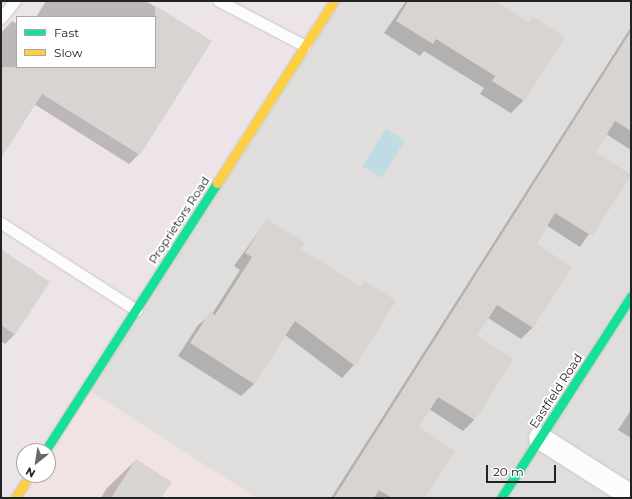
<!DOCTYPE html>
<html>
<head>
<meta charset="utf-8">
<style>
  body { margin:0 }
  #map { position:relative; width:632px; height:499px; overflow:hidden; background:#f0eeeb; font-family:Montserrat,sans-serif }
  div>[style] { position:absolute }
  .residential>* { inset:0; background:#dfdedc }
  .commercial>* { inset:0; background:#f1e3e1 }
  .industrial>* { inset:0; background:#ede4e9 }
  .water>* { inset:0; background:#bfdbe3; transform-origin:0 0 }
  .shadow>* { inset:0; background:#0003 }
  .building>* { inset:0; background:#d7d4d2 }
  .roads { filter:drop-shadow(0 0 1px #c9c8c7) drop-shadow(0 0 1px #c9c8c7) }
  .lane>* { height:11px; margin:-5.5px; padding:0 5.5px; transform-origin:5.5px; border-radius:5.5px; background:#fdfcfc }
  .street>* { height:22px; margin:-11px; padding:0 11px; transform-origin:11px; border-radius:11px; background:#fdfcfc }
  .fast>* { height:9px; margin:-4.5px; padding:0 4.5px; transform-origin:4.5px; border-radius:4.5px; background:#16e098 }
  .slow>* { height:9px; margin:-4.5px; padding:0 4.5px; transform-origin:4.5px; border-radius:4.5px; background:#ffcf43 }
  span { translate:-50% -50%; white-space:nowrap; text-align:center; line-height:1.15; -webkit-text-stroke:4px #fff; paint-order:stroke }
  .street-label { font-size:12px; color:#222 }
  .frame { position:absolute; inset:0; border:2px solid #222; pointer-events:none }
  .legend { position:absolute; left:16px; top:16px; width:140px; height:52px; box-sizing:border-box; background:#fff; border:1px solid #a7a7a7; margin:0; padding:5px 7px; list-style:none; font-size:12px; color:#222 }
  .legend li { display:flex; align-items:center; gap:8px; height:20px }
  .legend b { width:20px; border:1px solid #a7a7a7 }
  .north { position:absolute; left:16px; top:443px; width:40px; height:40px; box-sizing:border-box; background:#fff; border:1px solid #a7a7a7; border-radius:50%; rotate:210deg; font-size:11px; font-weight:700; line-height:16px; text-align:center; color:#222 }
  .north::after { content:''; display:block; margin:auto; width:14px; height:18px; background:#6a6968; clip-path:polygon(50% 0,100% 100%,50% 72%,0 100%) }
  .scale { position:absolute; left:486px; top:465px; width:70px; height:18px; box-sizing:border-box; border:2px solid #222; border-top:0; padding-left:5px; font-size:12px; line-height:14px; white-space:nowrap; color:#222; -webkit-text-stroke:3px #fff; paint-order:stroke }
</style>
</head>
<body>
<div id="map">
  <div class="residential">
    <div style="clip-path:polygon(334px 1px,631px 1px,631px 498px,256px 498px,85px 388px)"></div>
  </div>
  <div class="commercial">
    <div style="clip-path:polygon(85px 388px,256px 498px,32px 498px,20px 490px,30px 475px,48px 475px,48px 451px)"></div>
  </div>
  <div class="industrial">
    <div style="clip-path:polygon(evenodd,1px 1px,334px 1px,45px 451px,24px 451px,20px 490px,32px 498px,1px 498px,1px 1px,17px 17px,155px 17px,155px 67px,17px 67px,17px 17px)"></div>
  </div>
  <div class="water">
    <div style="left:386px;top:129px;width:22px;height:44px;rotate:32deg"></div>
  </div>
  <div class="shadow">
    <div style="clip-path:polygon(46px 1px,146px 1px,210px 41px,139px 154px,129px 164px,34px 104px,1px 157px,1px 33px,12px 21px,17px 24px,17px 67px,155px 67px,155px 17px,36px 17px)"></div>
    <div style="clip-path:polygon(406px 1px,494px 1px,529px 23px,534px 18px,563px 37px,523px 101px,511px 113px,480px 94px,484px 88px,424px 51px,420px 56px,384px 33px)"></div>
    <div style="clip-path:polygon(631px 27px,631px 150px,606px 134px,595px 152px,630px 175px,580px 247px,546px 225px,535px 244px,532px 328px,521px 339px,488px 318px,476px 336px,512px 359px,474px 420px,463px 431px,429px 409px,418px 428px,424px 498px,331px 498px)"></div>
    <div style="clip-path:polygon(267px 220px,300px 249px,360px 288px,365px 282px,395px 301px,354px 365px,342px 378px,285px 335px,254px 384px,241px 396px,178px 356px,198px 325px,212px 314px,240px 270px,234px 266px)"></div>
    <div style="clip-path:polygon(1px 250px,15px 334px,5px 344px,1px 341px)"></div>
    <div style="clip-path:polygon(631px 410px,631px 438px,618px 430px)"></div>
    <div style="clip-path:polygon(136px 460px,160px 498px,101px 498px,107px 488px)"></div>
  </div>
  <div class="building">
    <div style="clip-path:polygon(408px 1px,496px 1px,530px 23px,533px 17px,565px 37px,524px 101px,492px 81px,495px 76px,436px 39px,433px 44px,396px 21px)"></div>
    <div style="clip-path:polygon(155px 5px,212px 41px,140px 155px,42px 94px,1px 158px,1px 67px,155px 67px)"></div>
    <div style="clip-path:polygon(631px 31px,631px 131px,615px 121px,596px 152px,631px 176px,592px 236px,555px 213px,546px 228px,537px 244px,572px 267px,533px 328px,497px 305px,477px 336px,514px 359px,475px 420px,438px 397px,419px 427px,455px 451px,425px 498px,392px 498px,379px 490px,374px 498px,334px 498px)"></div>
    <div style="clip-path:polygon(267px 219px,305px 243px,301px 249px,361px 287px,365px 281px,396px 301px,355px 366px,295px 321px,254px 384px,190px 343px,210px 312px,215px 315px,252px 257px,245px 253px)"></div>
    <div style="clip-path:polygon(1px 249px,50px 282px,15px 335px,1px 325px)"></div>
    <div style="clip-path:polygon(136px 459px,172px 482px,161px 498px,111px 498px)"></div>
  </div>
  <div class="roads">
    <div class="lane">
      <div style="left:219px;top:1px;width:97px;rotate:27.6deg"></div>
      <div style="left:1px;top:18px;width:22px;rotate:-51deg"></div>
      <div style="left:1px;top:223px;width:161px;rotate:32.8deg"></div>
    </div>
    <div class="street">
      <div style="left:540px;top:438px;width:108px;rotate:32.5deg"></div>
    </div>
    <div class="fast">
      <div style="left:45px;top:451px;width:318px;rotate:-57.3deg"></div>
      <div style="left:501px;top:498px;width:240px;rotate:-57.2deg"></div>
    </div>
    <div class="slow">
      <div style="left:217px;top:183px;width:216px;rotate:-57.3deg"></div>
      <div style="left:15px;top:498px;width:27px;rotate:-57deg"></div>
    </div>
  </div>
  <div class="street-label">
    <span style="left:179px;top:220px;rotate:-57deg">Proprietors Road</span>
    <span style="left:556px;top:391px;rotate:-57deg">Eastfield Road</span>
  </div>
  <div class="frame"></div>
  <ul class="legend">
  <li><b style="height:5px;background:#16e098"></b>Fast</li>
  <li><b style="height:5px;background:#ffcf43"></b>Slow</li>
  </ul>
  <div class="north">N</div>
  <div class="scale">20 m</div>
</div>
</body>
</html>
